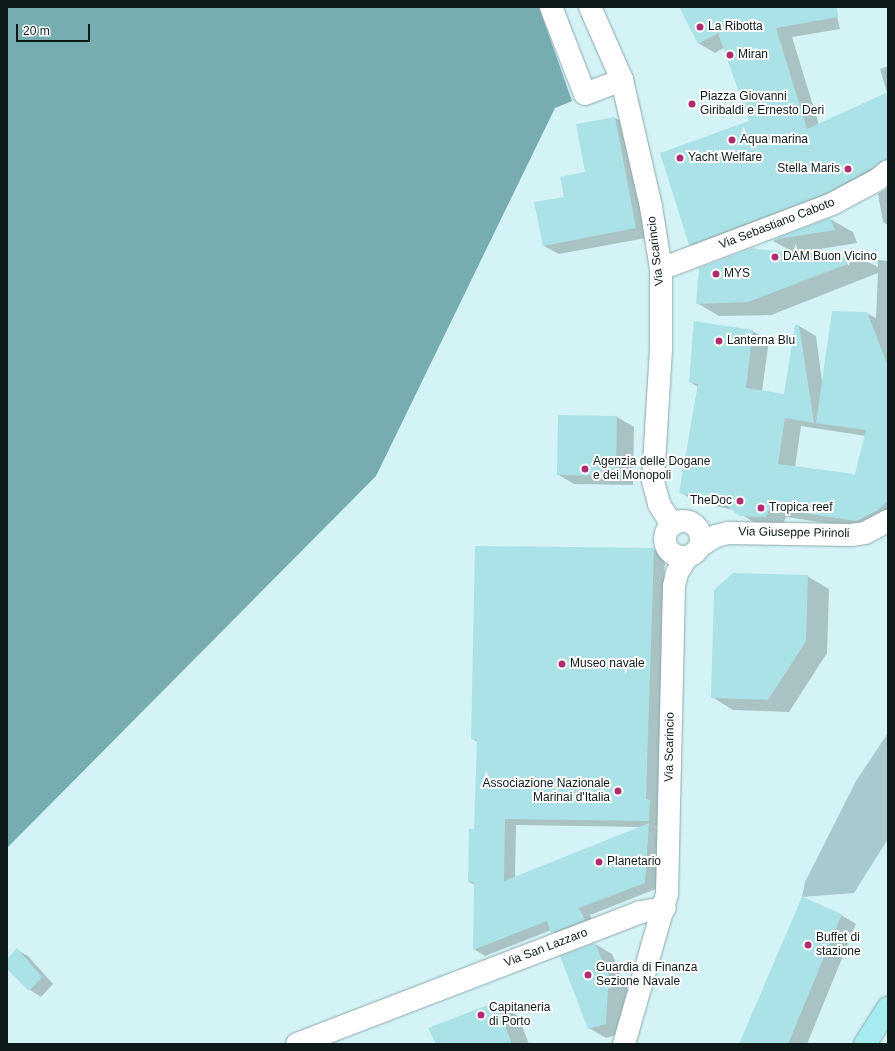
<!DOCTYPE html>
<html>
<head>
<meta charset="utf-8">
<style>
  body { margin:0 }
  #map { position:relative; width:895px; height:1051px; overflow:hidden; background:#d4f3f6; font-family:Helvetica,sans-serif }
  div>[style] { position:absolute }
  .green>* { inset:0; background:#a6cacd }
  .water>* { inset:0; background:#77acb1 }
  .shadow>* { inset:0; background:#0003 }
  .building>* { inset:0; background:#abe2e7; transform-origin:0 0 }
  .roads { filter:drop-shadow(0 0 1px #8ba9ab) drop-shadow(0 0 1px #8ba9ab) }
  .street>* { height:22px; margin:-11px; padding:0 11px; transform-origin:11px; border-radius:11px; background:#fff }
  .secondary>* { height:22px; margin:-11px; padding:0 11px; transform-origin:11px; border-radius:11px; background:#fff }
  .secondary>.ring { margin:-11px; padding:0; box-sizing:content-box; background:none; border:22px solid #fff; border-radius:50% }
  .primary>* { height:22px; margin:-11px; padding:0 11px; transform-origin:11px; border-radius:11px; background:#a5ebf0 }
  .dots>* { width:11px; height:11px; translate:-50% -50%; box-sizing:border-box; border:2px solid #fff; border-radius:50% }
  span { translate:-50% -50%; white-space:nowrap; text-align:center; line-height:1.15; -webkit-text-stroke:4px #fff; paint-order:stroke }
  .poi-label { font-size:12px; color:#0e1a1a }
  .left { translate:0 -50%; text-align:left }
  .right { translate:-100% -50%; text-align:right }
  .street-label { font-size:12px; color:#0e1a1a }
  .frame { position:absolute; inset:0; border:8px solid #0e1a1a; pointer-events:none }
  .scale { position:absolute; left:16px; top:24px; width:74px; height:18px; box-sizing:border-box; border:2px solid #0e1a1a; border-top:0; padding-left:5px; font-size:12px; line-height:14px; white-space:nowrap; color:#0e1a1a; -webkit-text-stroke:3px #fff; paint-order:stroke }
</style>
</head>
<body>
<div id="map">
  <div class="green">
    <div style="clip-path:polygon(888px 733px,888px 839px,854px 893px,802px 897px,805px 882px,856px 781px)"></div>
  </div>
  <div class="water">
    <div style="clip-path:polygon(7px 7px,539px 7px,572px 101px,555px 108px,376px 476px,7px 848px)"></div>
  </div>
  <div class="shadow">
    <div style="clip-path:polygon(680px 7px,835px 7px,840px 29px,792px 37px,819px 125px,887px 93px,880px 69px,888px 66px,888px 176px,706px 254px,690px 244px,750px 121px,724px 48px,715px 53px,698px 43px)"></div>
    <div style="clip-path:polygon(615px 118px,630px 126px,651px 237px,559px 254px,544px 246px,565px 198px,586px 172px)"></div>
    <div style="clip-path:polygon(888px 188px,888px 225px,883px 222px,878px 194px)"></div>
    <div style="clip-path:polygon(830px 219px,853px 232px,857px 243px,795px 253px,773px 241px)"></div>
    <div style="clip-path:polygon(evenodd,755px 248px,760px 251px,862px 259px,878px 267px,878px 260px,888px 261px,888px 523px,873px 530px,786px 517px,782px 526px,757px 524px,734px 510px,696px 502px,680px 492px,698px 387px,690px 382px,752px 331px,769px 340px,762px 392px,785px 395px,799px 326px,816px 336px,822px 381px,866px 313px,876px 318px,878px 273px,771px 315px,719px 316px,697px 303px,755px 248px,801px 426px,866px 436px,856px 475px,795px 467px,801px 426px)"></div>
    <div style="clip-path:polygon(617px 417px,634px 427px,633px 485px,574px 484px,557px 474px)"></div>
    <div style="clip-path:polygon(evenodd,653px 549px,665px 555px,658px 806px,661px 808px,660px 828px,654px 827px,660px 831px,656px 889px,590px 915px,595px 926px,564px 939px,551px 930px,485px 956px,474px 949px,475px 885px,469px 882px,475px 830px,478px 742px,472px 739px,653px 549px,516px 825px,641px 827px,515px 878px,516px 825px)"></div>
    <div style="clip-path:polygon(807px 576px,829px 589px,827px 653px,789px 712px,733px 710px,712px 697px)"></div>
    <div style="clip-path:polygon(841px 915px,856px 924px,807px 1044px,740px 1044px)"></div>
    <div style="clip-path:polygon(595px 944px,612px 954px,631px 997px,625px 999px,623px 1033px,606px 1038px,589px 1028px)"></div>
    <div style="clip-path:polygon(17px 950px,28px 956px,53px 984px,41px 997px,30px 990px,7px 967px,7px 960px)"></div>
    <div style="clip-path:polygon(496px 1003px,518px 1016px,529px 1044px,437px 1044px)"></div>
  </div>
  <div class="building">
    <div style="clip-path:polygon(679px 7px,837px 7px,838px 17px,776px 28px,807px 129px,888px 92px,888px 159px,827px 193px,689px 245px,660px 153px,749px 121px,718px 33px,698px 44px)"></div>
    <div style="clip-path:polygon(615px 117px,636px 228px,543px 246px,534px 202px,564px 197px,560px 177px,585px 172px,576px 124px)"></div>
    <div style="clip-path:polygon(830px 218px,835px 230px,771px 240px)"></div>
    <div style="clip-path:polygon(755px 247px,755px 249px,863px 258px,748px 302px,696px 304px,699px 268px)"></div>
    <div style="clip-path:polygon(832px 311px,867px 312px,888px 366px,888px 501px,878px 510px,856px 521px,770px 508px,766px 517px,739px 516px,723px 502px,679px 493px,698px 384px,689px 382px,694px 321px,753px 330px,746px 388px,784px 394px,795px 325px,799px 325px,814px 423px,785px 418px,778px 464px,855px 474px,866px 430px,816px 423px)"></div>
    <div style="left:558px;top:415px;width:59px;height:60px;rotate:1deg"></div>
    <div style="clip-path:polygon(475px 546px,654px 548px,646px 799px,650px 800px,649px 821px,505px 819px,504px 881px,649px 823px,645px 883px,579px 908px,585px 920px,551px 933px,547px 921px,473px 950px,474px 882px,468px 882px,469px 829px,474px 829px,477px 740px,471px 739px)"></div>
    <div style="clip-path:polygon(733px 573px,808px 575px,806px 641px,768px 700px,711px 698px,714px 590px)"></div>
    <div style="clip-path:polygon(802px 897px,842px 914px,788px 1044px,739px 1044px)"></div>
    <div style="clip-path:polygon(595px 943px,614px 987px,608px 989px,606px 1024px,588px 1029px,560px 956px)"></div>
    <div style="clip-path:polygon(17px 948px,42px 977px,29px 991px,7px 969px,7px 959px)"></div>
    <div style="clip-path:polygon(496px 1002px,512px 1044px,436px 1044px,428px 1028px)"></div>
  </div>
  <div class="roads">
    <div class="street">
      <div style="left:551px;top:7px;width:93px;rotate:68.7deg"></div>
      <div style="left:585px;top:94px;width:40px;rotate:-21deg"></div>
      <div style="left:661px;top:269px;width:183px;rotate:-20.8deg"></div>
      <div style="left:832px;top:204px;width:51px;rotate:-28.1deg"></div>
      <div style="left:877px;top:180px;width:14px;rotate:-39deg"></div>
      <div style="left:700px;top:546px;width:19px;rotate:-32deg"></div>
      <div style="left:716px;top:536px;width:12px;rotate:-14deg"></div>
      <div style="left:728px;top:533px;width:123px;rotate:0.9deg"></div>
      <div style="left:851px;top:535px;width:14px;rotate:-8deg"></div>
      <div style="left:865px;top:533px;width:26px;rotate:-28deg"></div>
      <div style="left:297px;top:1044px;width:368px;rotate:-21deg"></div>
      <div style="left:640px;top:912px;width:25px;rotate:-9deg"></div>
    </div>
    <div class="secondary">
      <div style="left:590px;top:7px;width:80px;rotate:66.3deg"></div>
      <div style="left:622px;top:80px;width:130px;rotate:77.1deg"></div>
      <div style="left:651px;top:207px;width:63px;rotate:80.8deg"></div>
      <div style="left:661px;top:269px;width:80px;rotate:90deg"></div>
      <div style="left:661px;top:349px;width:132px;rotate:93.5deg"></div>
      <div style="left:653px;top:481px;width:24px;rotate:75deg"></div>
      <div style="left:659px;top:504px;width:25px;rotate:58deg"></div>
      <div class="ring" style="left:665px;top:521px;width:14px;height:14px"></div>
      <div style="left:624px;top:1044px;width:156px;rotate:-74deg"></div>
      <div style="left:667px;top:894px;width:308px;rotate:-88.7deg"></div>
      <div style="left:674px;top:586px;width:13px;rotate:-77deg"></div>
      <div style="left:677px;top:573px;width:19px;rotate:-58deg"></div>
    </div>
    <div class="primary">
      <div style="left:865px;top:1044px;width:43px;rotate:-57.4deg"></div>
    </div>
  </div>
  <div class="dots">
    <div style="left:700px;top:27px;background:#af2b72"></div>
    <div style="left:730px;top:55px;background:#af2b72"></div>
    <div style="left:692px;top:104px;background:#af2b72"></div>
    <div style="left:732px;top:140px;background:#af2b72"></div>
    <div style="left:680px;top:158px;background:#af2b72"></div>
    <div style="left:848px;top:169px;background:#af2b72"></div>
    <div style="left:775px;top:257px;background:#af2b72"></div>
    <div style="left:716px;top:274px;background:#af2b72"></div>
    <div style="left:719px;top:341px;background:#af2b72"></div>
    <div style="left:585px;top:469px;background:#af2b72"></div>
    <div style="left:740px;top:501px;background:#af2b72"></div>
    <div style="left:761px;top:508px;background:#af2b72"></div>
    <div style="left:562px;top:664px;background:#af2b72"></div>
    <div style="left:618px;top:791px;background:#af2b72"></div>
    <div style="left:599px;top:862px;background:#af2b72"></div>
    <div style="left:808px;top:945px;background:#af2b72"></div>
    <div style="left:588px;top:975px;background:#af2b72"></div>
    <div style="left:481px;top:1015px;background:#af2b72"></div>
  </div>
  <div class="poi-label">
    <span class="left" style="left:708px;top:27px">La Ribotta</span>
    <span class="left" style="left:738px;top:55px">Miran</span>
    <span class="left" style="left:700px;top:104px">Piazza Giovanni<br>Giribaldi e Ernesto Deri</span>
    <span class="left" style="left:740px;top:140px">Aqua marina</span>
    <span class="left" style="left:688px;top:158px">Yacht Welfare</span>
    <span class="right" style="left:840px;top:169px">Stella Maris</span>
    <span class="left" style="left:783px;top:257px">DAM Buon Vicino</span>
    <span class="left" style="left:724px;top:274px">MYS</span>
    <span class="left" style="left:727px;top:341px">Lanterna Blu</span>
    <span class="left" style="left:593px;top:469px">Agenzia delle Dogane<br>e dei Monopoli</span>
    <span class="right" style="left:732px;top:501px">TheDoc</span>
    <span class="left" style="left:769px;top:508px">Tropica reef</span>
    <span class="left" style="left:570px;top:664px">Museo navale</span>
    <span class="right" style="left:610px;top:791px">Associazione Nazionale<br>Marinai d'Italia</span>
    <span class="left" style="left:607px;top:862px">Planetario</span>
    <span class="left" style="left:816px;top:945px">Buffet di<br>stazione</span>
    <span class="left" style="left:596px;top:975px">Guardia di Finanza<br>Sezione Navale</span>
    <span class="left" style="left:489px;top:1015px">Capitaneria<br>di Porto</span>
  </div>
  <div class="street-label">
    <span style="left:777px;top:224px;rotate:-21deg">Via Sebastiano Caboto</span>
    <span style="left:656px;top:251px;rotate:-97deg">Via Scarincio</span>
    <span style="left:794px;top:533px;rotate:1deg">Via Giuseppe Pirinoli</span>
    <span style="left:670px;top:747px;rotate:-89deg">Via Scarincio</span>
    <span style="left:546px;top:948px;rotate:-21deg">Via San Lazzaro</span>
  </div>
  <div class="frame"></div>
  <div class="scale">20 m</div>
</div>
</body>
</html>
